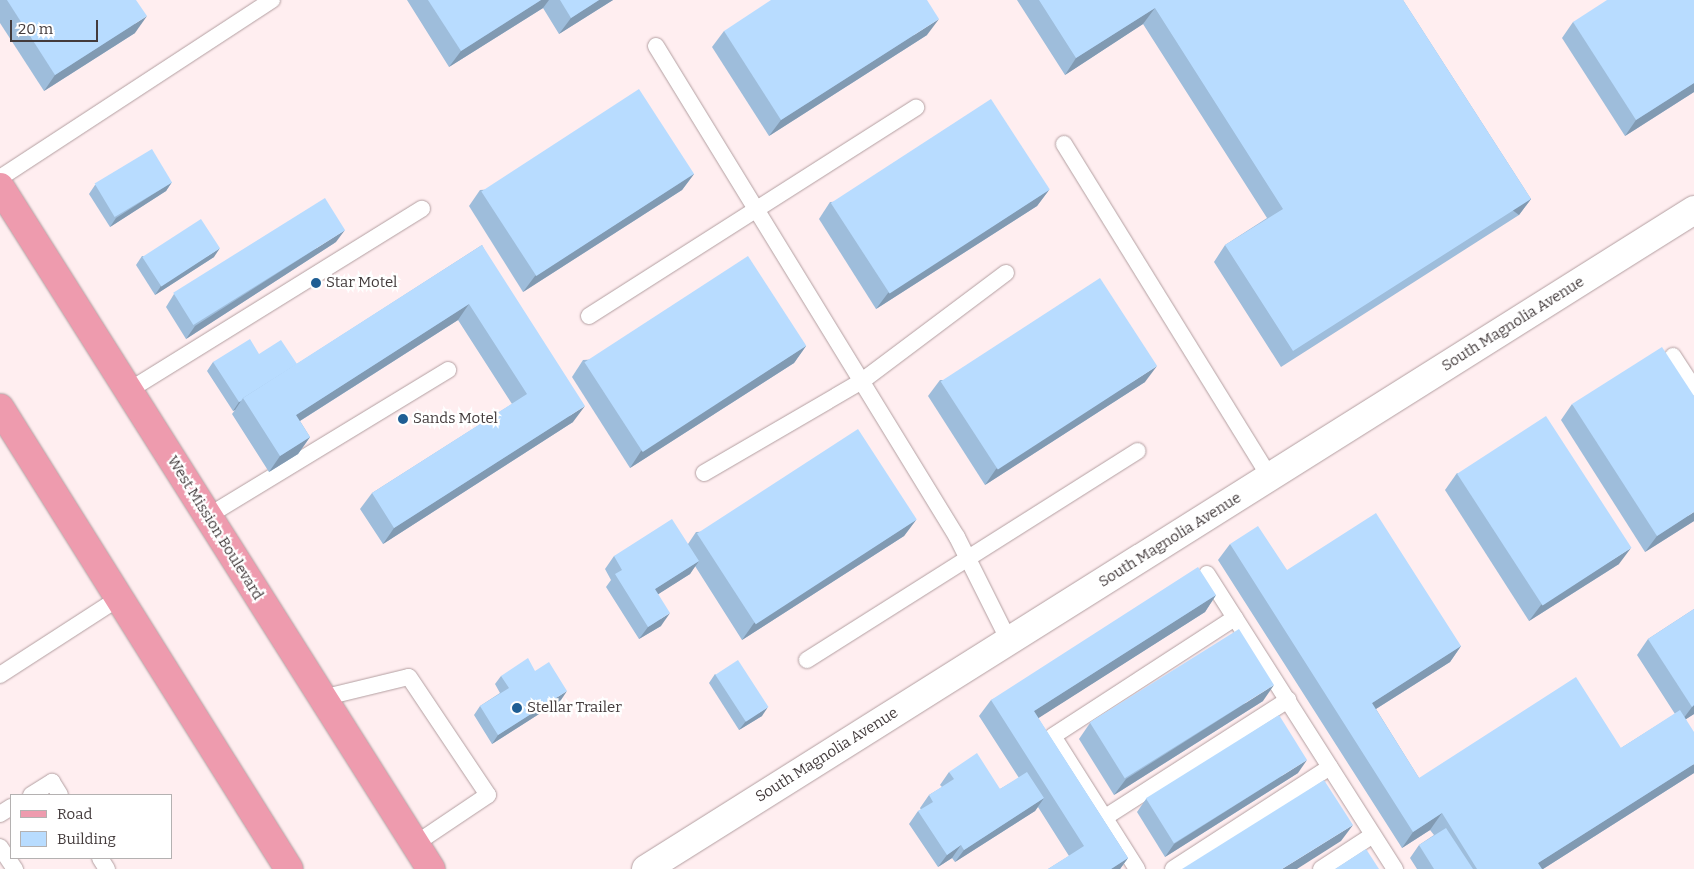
<!DOCTYPE html>
<html>
<head>
<meta charset="utf-8">
<style>
  body { margin:0 }
  #map { position:relative; width:1694px; height:869px; overflow:hidden; background:#ffeef0; font-family:Bitter,serif }
  div>[style] { position:absolute }
  .roads { filter:drop-shadow(0 0 1px #b39fa1) drop-shadow(0 0 1px #b39fa1) }
  .lane>* { height:16px; margin:-8px; padding:0 8px; transform-origin:8px; border-radius:8px; background:#fff }
  .street>* { height:28px; margin:-14px; padding:0 14px; transform-origin:14px; border-radius:14px; background:#fff }
  .primary>* { height:28px; margin:-14px; padding:0 14px; transform-origin:14px; border-radius:14px; background:#ee9bae }
  .wall>* { inset:0; background:#9ebddb }
  .shaded-wall>* { inset:0; background:#819ab2; transform-origin:0 0 }
  .building>* { inset:0; background:#b8dcff; transform-origin:0 0 }
  .dots>* { width:14px; height:14px; translate:-50% -50%; box-sizing:border-box; border:2px solid #fff; border-radius:50% }
  span { translate:-50% -50%; white-space:nowrap; text-align:center; line-height:1.15; -webkit-text-stroke:4.5px #fff; paint-order:stroke }
  .poi-label { font-size:15px; color:#433b3c }
  .left { translate:0 -50%; text-align:left }
  .street-label { font-size:15px; color:#433b3c }
  .legend { position:absolute; left:10px; top:794px; width:162px; height:65px; box-sizing:border-box; background:#fff; border:1px solid #b4b1b1; margin:0; padding:6px 9px; list-style:none; font-size:15px; color:#433b3c }
  .legend li { display:flex; align-items:center; gap:10px; height:25px }
  .legend b { width:25px; border:1px solid #b4b1b1 }
  .scale { position:absolute; left:10px; top:20px; width:88px; height:22px; box-sizing:border-box; border:2px solid #433b3c; border-top:0; padding-left:6px; font-size:15px; line-height:18px; white-space:nowrap; color:#433b3c; -webkit-text-stroke:4px #fff; paint-order:stroke }
</style>
</head>
<body>
<div id="map">
  <div class="roads">
    <div class="lane">
      <div style="left:656px;top:46px;width:576px;rotate:58.49deg"></div>
      <div style="left:957px;top:537px;width:116px;rotate:63.4deg"></div>
      <div style="left:1064px;top:144px;width:392px;rotate:58.3deg"></div>
      <div style="left:0;top:178px;width:325px;rotate:-33.2deg"></div>
      <div style="left:589px;top:316px;width:388px;rotate:-32.5deg"></div>
      <div style="left:1673px;top:356px;width:38px;rotate:57deg"></div>
      <div style="left:128px;top:391px;width:346px;rotate:-31.8deg"></div>
      <div style="left:704px;top:473px;width:183px;rotate:-30.2deg"></div>
      <div style="left:862px;top:381px;width:180px;rotate:-36.9deg"></div>
      <div style="left:208px;top:516px;width:281px;rotate:-31.3deg"></div>
      <div style="left:1207px;top:574px;width:350px;rotate:57.5deg"></div>
      <div style="left:807px;top:660px;width:391px;rotate:-32.3deg"></div>
      <div style="left:0;top:675px;width:142px;rotate:-32.9deg"></div>
      <div style="left:322px;top:698px;width:89px;rotate:-13.6deg"></div>
      <div style="left:409px;top:677px;width:142px;rotate:56.2deg"></div>
      <div style="left:488px;top:795px;width:88px;rotate:146.1deg"></div>
      <div style="left:31px;top:795px;width:25px;rotate:-32deg"></div>
      <div style="left:52px;top:782px;width:15px;rotate:58deg"></div>
      <div style="left:0;top:814px;width:13px;rotate:-32deg"></div>
      <div style="left:1104px;top:818px;width:219px;rotate:-32.7deg"></div>
      <div style="left:0;top:847px;width:27px;rotate:56deg"></div>
      <div style="left:100px;top:858px;width:13px;rotate:58deg"></div>
      <div style="left:1137px;top:869px;width:157px;rotate:-122.3deg"></div>
      <div style="left:1053px;top:736px;width:217px;rotate:-33deg"></div>
      <div style="left:1173px;top:869px;width:187px;rotate:-33deg"></div>
      <div style="left:1321px;top:869px;width:62px;rotate:-33.2deg"></div>
    </div>
    <div class="street">
      <div style="left:646px;top:869px;width:1238px;rotate:-32.16deg"></div>
    </div>
    <div class="primary">
      <div style="left:0;top:187px;width:807px;rotate:57.71deg"></div>
      <div style="left:0;top:408px;width:544px;rotate:57.92deg"></div>
    </div>
  </div>
  <div class="wall">
    <div style="clip-path:polygon(0 0,136px 0,135px 33px,44px 91px,0 23px)"></div>
    <div style="clip-path:polygon(407px 0,613px 0,559px 34px,543px 8px,449px 67px)"></div>
    <div style="clip-path:polygon(1017px 0,1403px 0,1531px 199px,1519px 215px,1281px 367px,1214px 262px,1225px 245px,1267px 218px,1143px 24px,1065px 75px)"></div>
    <div style="clip-path:polygon(1694px 0,1694px 92px,1625px 136px,1562px 38px,1573px 22px)"></div>
    <div style="clip-path:polygon(724px 31px,927px 35px,769px 136px,712px 47px)"></div>
    <div style="clip-path:polygon(694px 174px,682px 190px,523px 292px,469px 206px,480px 190px)"></div>
    <div style="clip-path:polygon(172px 182px,166px 191px,110px 227px,89px 194px,95px 185px)"></div>
    <div style="clip-path:polygon(1049px 190px,1037px 206px,876px 309px,819px 219px,830px 202px)"></div>
    <div style="clip-path:polygon(336px 242px,186px 339px,166px 307px,174px 294px)"></div>
    <div style="clip-path:polygon(482px 245px,573px 422px,383px 544px,360px 509px,372px 493px,512px 404px,458px 320px,300px 421px,310px 437px,298px 454px,269px 472px,232px 414px,235px 410px,233px 411px,207px 371px,213px 362px,259px 354px,297px 364px)"></div>
    <div style="clip-path:polygon(142px 256px,214px 257px,155px 295px,136px 265px)"></div>
    <div style="clip-path:polygon(806px 346px,794px 363px,630px 468px,572px 377px,583px 360px)"></div>
    <div style="clip-path:polygon(940px 380px,1145px 382px,985px 485px,928px 396px)"></div>
    <div style="clip-path:polygon(1572px 404px,1694px 521px,1645px 552px,1561px 420px)"></div>
    <div style="clip-path:polygon(1457px 473px,1619px 564px,1529px 621px,1445px 490px)"></div>
    <div style="clip-path:polygon(916px 520px,904px 536px,742px 640px,695px 566px,690px 574px,658px 594px,661px 626px,639px 639px,606px 587px,611px 580px,605px 569px,614px 556px,688px 544px,696px 532px)"></div>
    <div style="clip-path:polygon(1230px 544px,1287px 570px,1461px 646px,1450px 662px,1376px 709px,1419px 778px,1621px 748px,1675px 714px,1637px 655px,1648px 639px,1694px 609px,1694px 714px,1686px 719px,1694px 773px,1543px 869px,1417px 869px,1410px 858px,1419px 845px,1434px 835px,1430px 830px,1402px 848px,1218px 560px)"></div>
    <div style="clip-path:polygon(1216px 595px,1205px 612px,1038px 718px,1128px 858px,1120px 869px,1048px 869px,1069px 856px,1038px 807px,1035px 811px,955px 862px,952px 858px,938px 867px,909px 824px,918px 811px,921px 810px,920px 808px,929px 795px,942px 787px,940px 785px,949px 772px,1000px 789px,1019px 778px,979px 716px,991px 700px)"></div>
    <div style="clip-path:polygon(535px 671px,561px 700px,492px 744px,474px 715px,480px 706px,500px 693px,495px 684px,501px 676px)"></div>
    <div style="clip-path:polygon(715px 674px,762px 716px,739px 730px,709px 683px)"></div>
    <div style="clip-path:polygon(1263px 701px,1114px 795px,1079px 739px,1090px 723px)"></div>
    <div style="clip-path:polygon(1298px 773px,1165px 857px,1137px 812px,1146px 799px)"></div>
  </div>
  <div class="shaded-wall">
    <div style="clip-path:polygon(541px 0,549px 0,543px 8px,449px 67px,461px 51px)"></div>
    <div style="clip-path:polygon(599px 0,613px 0,559px 34px,571px 18px)"></div>
    <div style="clip-path:polygon(1155px 8px,1143px 24px,1065px 75px,1076px 58px)"></div>
    <div style="clip-path:polygon(147px 16px,135px 33px,44px 91px,55px 75px)"></div>
    <div style="clip-path:polygon(939px 19px,927px 35px,769px 136px,781px 120px)"></div>
    <div style="clip-path:polygon(1694px 83px,1694px 92px,1625px 136px,1636px 120px)"></div>
    <div style="clip-path:polygon(694px 174px,682px 190px,523px 292px,535px 276px)"></div>
    <div style="clip-path:polygon(172px 182px,166px 191px,110px 227px,116px 218px)"></div>
    <div style="clip-path:polygon(1049px 190px,1037px 206px,876px 309px,888px 293px)"></div>
    <div style="left:1531px;top:199px;width:20px;height:282px;rotate:127deg"></div>
    <div style="clip-path:polygon(345px 230px,336px 242px,186px 339px,195px 326px)"></div>
    <div style="clip-path:polygon(220px 248px,214px 257px,155px 295px,161px 286px)"></div>
    <div style="clip-path:polygon(469px 304px,458px 320px,284px 431px,296px 415px)"></div>
    <div style="clip-path:polygon(806px 346px,794px 363px,630px 468px,641px 451px)"></div>
    <div style="clip-path:polygon(1157px 366px,1145px 382px,985px 485px,996px 469px)"></div>
    <div style="clip-path:polygon(241px 401px,235px 410px,233px 411px,239px 402px)"></div>
    <div style="clip-path:polygon(585px 406px,573px 422px,383px 544px,394px 528px)"></div>
    <div style="clip-path:polygon(310px 437px,298px 454px,269px 472px,280px 456px)"></div>
    <div style="clip-path:polygon(1694px 512px,1694px 521px,1645px 552px,1657px 536px)"></div>
    <div style="clip-path:polygon(916px 520px,904px 536px,742px 640px,754px 623px)"></div>
    <div style="clip-path:polygon(1631px 548px,1619px 564px,1529px 621px,1541px 605px)"></div>
    <div style="clip-path:polygon(699px 561px,690px 574px,646px 602px,655px 589px)"></div>
    <div style="clip-path:polygon(1216px 595px,1205px 612px,1023px 728px,1034px 711px)"></div>
    <div style="clip-path:polygon(670px 613px,661px 626px,639px 639px,648px 627px)"></div>
    <div style="clip-path:polygon(1461px 646px,1450px 662px,1360px 719px,1372px 703px)"></div>
    <div style="clip-path:polygon(1274px 685px,1263px 701px,1114px 795px,1126px 779px)"></div>
    <div style="clip-path:polygon(567px 691px,561px 700px,492px 744px,498px 735px)"></div>
    <div style="clip-path:polygon(1694px 705px,1694px 714px,1680px 723px,1692px 707px)"></div>
    <div style="clip-path:polygon(768px 707px,762px 716px,739px 730px,746px 721px)"></div>
    <div style="clip-path:polygon(1307px 760px,1298px 773px,1165px 857px,1174px 844px)"></div>
    <div style="clip-path:polygon(1694px 764px,1694px 773px,1543px 869px,1534px 869px,1538px 863px)"></div>
    <div style="clip-path:polygon(1044px 798px,1035px 811px,955px 862px,964px 850px)"></div>
    <div style="clip-path:polygon(1442px 813px,1430px 830px,1402px 848px,1413px 832px)"></div>
    <div style="clip-path:polygon(1353px 825px,1341px 841px,1297px 869px,1282px 869px)"></div>
    <div style="clip-path:polygon(961px 845px,952px 858px,938px 867px,947px 855px)"></div>
    <div style="clip-path:polygon(1128px 858px,1120px 869px,1111px 869px)"></div>
  </div>
  <div class="building">
    <div style="clip-path:polygon(7px 0,136px 0,147px 16px,55px 75px)"></div>
    <div style="clip-path:polygon(428px 0,541px 0,461px 51px)"></div>
    <div style="clip-path:polygon(560px 0,599px 0,571px 18px)"></div>
    <div style="clip-path:polygon(771px 0,927px 0,939px 19px,781px 120px,724px 31px)"></div>
    <div style="clip-path:polygon(1039px 0,1403px 0,1531px 199px,1293px 351px,1225px 245px,1283px 209px,1155px 8px,1076px 58px)"></div>
    <div style="clip-path:polygon(1607px 0,1694px 0,1694px 83px,1636px 120px,1573px 22px)"></div>
    <div style="left:639px;top:89px;width:101px;height:188px;rotate:57deg"></div>
    <div style="left:991px;top:99px;width:108px;height:191px;rotate:57deg"></div>
    <div style="left:152px;top:149px;width:39px;height:67px;rotate:59deg"></div>
    <div style="left:325px;top:198px;width:38px;height:179px;rotate:58deg"></div>
    <div style="left:201px;top:219px;width:35px;height:70px;rotate:57deg"></div>
    <div style="clip-path:polygon(482px 245px,585px 406px,394px 528px,372px 493px,527px 394px,469px 304px,296px 415px,310px 437px,280px 456px,243px 398px)"></div>
    <div style="left:748px;top:256px;width:107px;height:195px;rotate:57deg"></div>
    <div style="left:1100px;top:278px;width:105px;height:190px;rotate:57deg"></div>
    <div style="clip-path:polygon(250px 339px,259px 354px,281px 340px,297px 364px,243px 398px,241px 401px,239px 402px,213px 362px)"></div>
    <div style="clip-path:polygon(1662px 347px,1694px 396px,1694px 512px,1657px 536px,1572px 404px)"></div>
    <div style="left:1546px;top:416px;width:157px;height:106px;rotate:57deg"></div>
    <div style="left:858px;top:429px;width:108px;height:192px;rotate:57deg"></div>
    <div style="clip-path:polygon(1376px 513px,1461px 646px,1372px 703px,1419px 778px,1576px 677px,1621px 748px,1680px 710px,1694px 732px,1694px 764px,1538px 863px,1542px 869px,1477px 869px,1442px 813px,1413px 832px,1230px 544px,1258px 526px,1287px 570px)"></div>
    <div style="clip-path:polygon(672px 519px,699px 561px,655px 589px,670px 613px,648px 627px,615px 574px,622px 570px,614px 556px)"></div>
    <div style="clip-path:polygon(1198px 567px,1216px 595px,1034px 711px,1128px 858px,1111px 869px,1048px 869px,1084px 846px,991px 700px)"></div>
    <div style="clip-path:polygon(1694px 609px,1694px 705px,1692px 707px,1648px 639px)"></div>
    <div style="left:1239px;top:629px;width:66px;height:176px;rotate:58deg"></div>
    <div style="clip-path:polygon(528px 658px,535px 671px,549px 662px,567px 691px,498px 735px,480px 706px,509px 688px,501px 676px)"></div>
    <div style="left:738px;top:660px;width:56px;height:27px;rotate:57deg"></div>
    <div style="left:1279px;top:715px;width:53px;height:157px;rotate:58deg"></div>
    <div style="clip-path:polygon(977px 753px,1000px 789px,1027px 772px,1044px 798px,964px 850px,961px 845px,947px 855px,918px 811px,933px 802px,929px 795px,954px 779px,949px 772px)"></div>
    <div style="clip-path:polygon(1324px 780px,1353px 825px,1282px 869px,1182px 869px)"></div>
    <div style="clip-path:polygon(1446px 828px,1473px 869px,1434px 869px,1419px 845px)"></div>
    <div style="clip-path:polygon(1366px 849px,1379px 869px,1335px 869px)"></div>
  </div>
  <div class="dots">
    <div style="left:316px;top:283px;background:#1f5e94"></div>
    <div style="left:403px;top:419px;background:#1f5e94"></div>
    <div style="left:517px;top:708px;background:#1f5e94"></div>
  </div>
  <div class="poi-label">
    <span class="left" style="left:326px;top:283px">Star Motel</span>
    <span class="left" style="left:413px;top:419px">Sands Motel</span>
    <span class="left" style="left:527px;top:708px">Stellar Trailer</span>
  </div>
  <div class="street-label">
    <span style="left:1513px;top:324px;rotate:-32deg">South Magnolia Avenue</span>
    <span style="left:215px;top:528px;rotate:58deg">West Mission Boulevard</span>
    <span style="left:1170px;top:540px;rotate:-32deg">South Magnolia Avenue</span>
    <span style="left:827px;top:755px;rotate:-32deg">South Magnolia Avenue</span>
  </div>
  <ul class="legend">
  <li><b style="height:6px;background:#ee9bae"></b>Road</li>
  <li><b style="height:14px;background:#b8dcff"></b>Building</li>
  </ul>
  <div class="scale">20 m</div>
</div>
</body>
</html>
